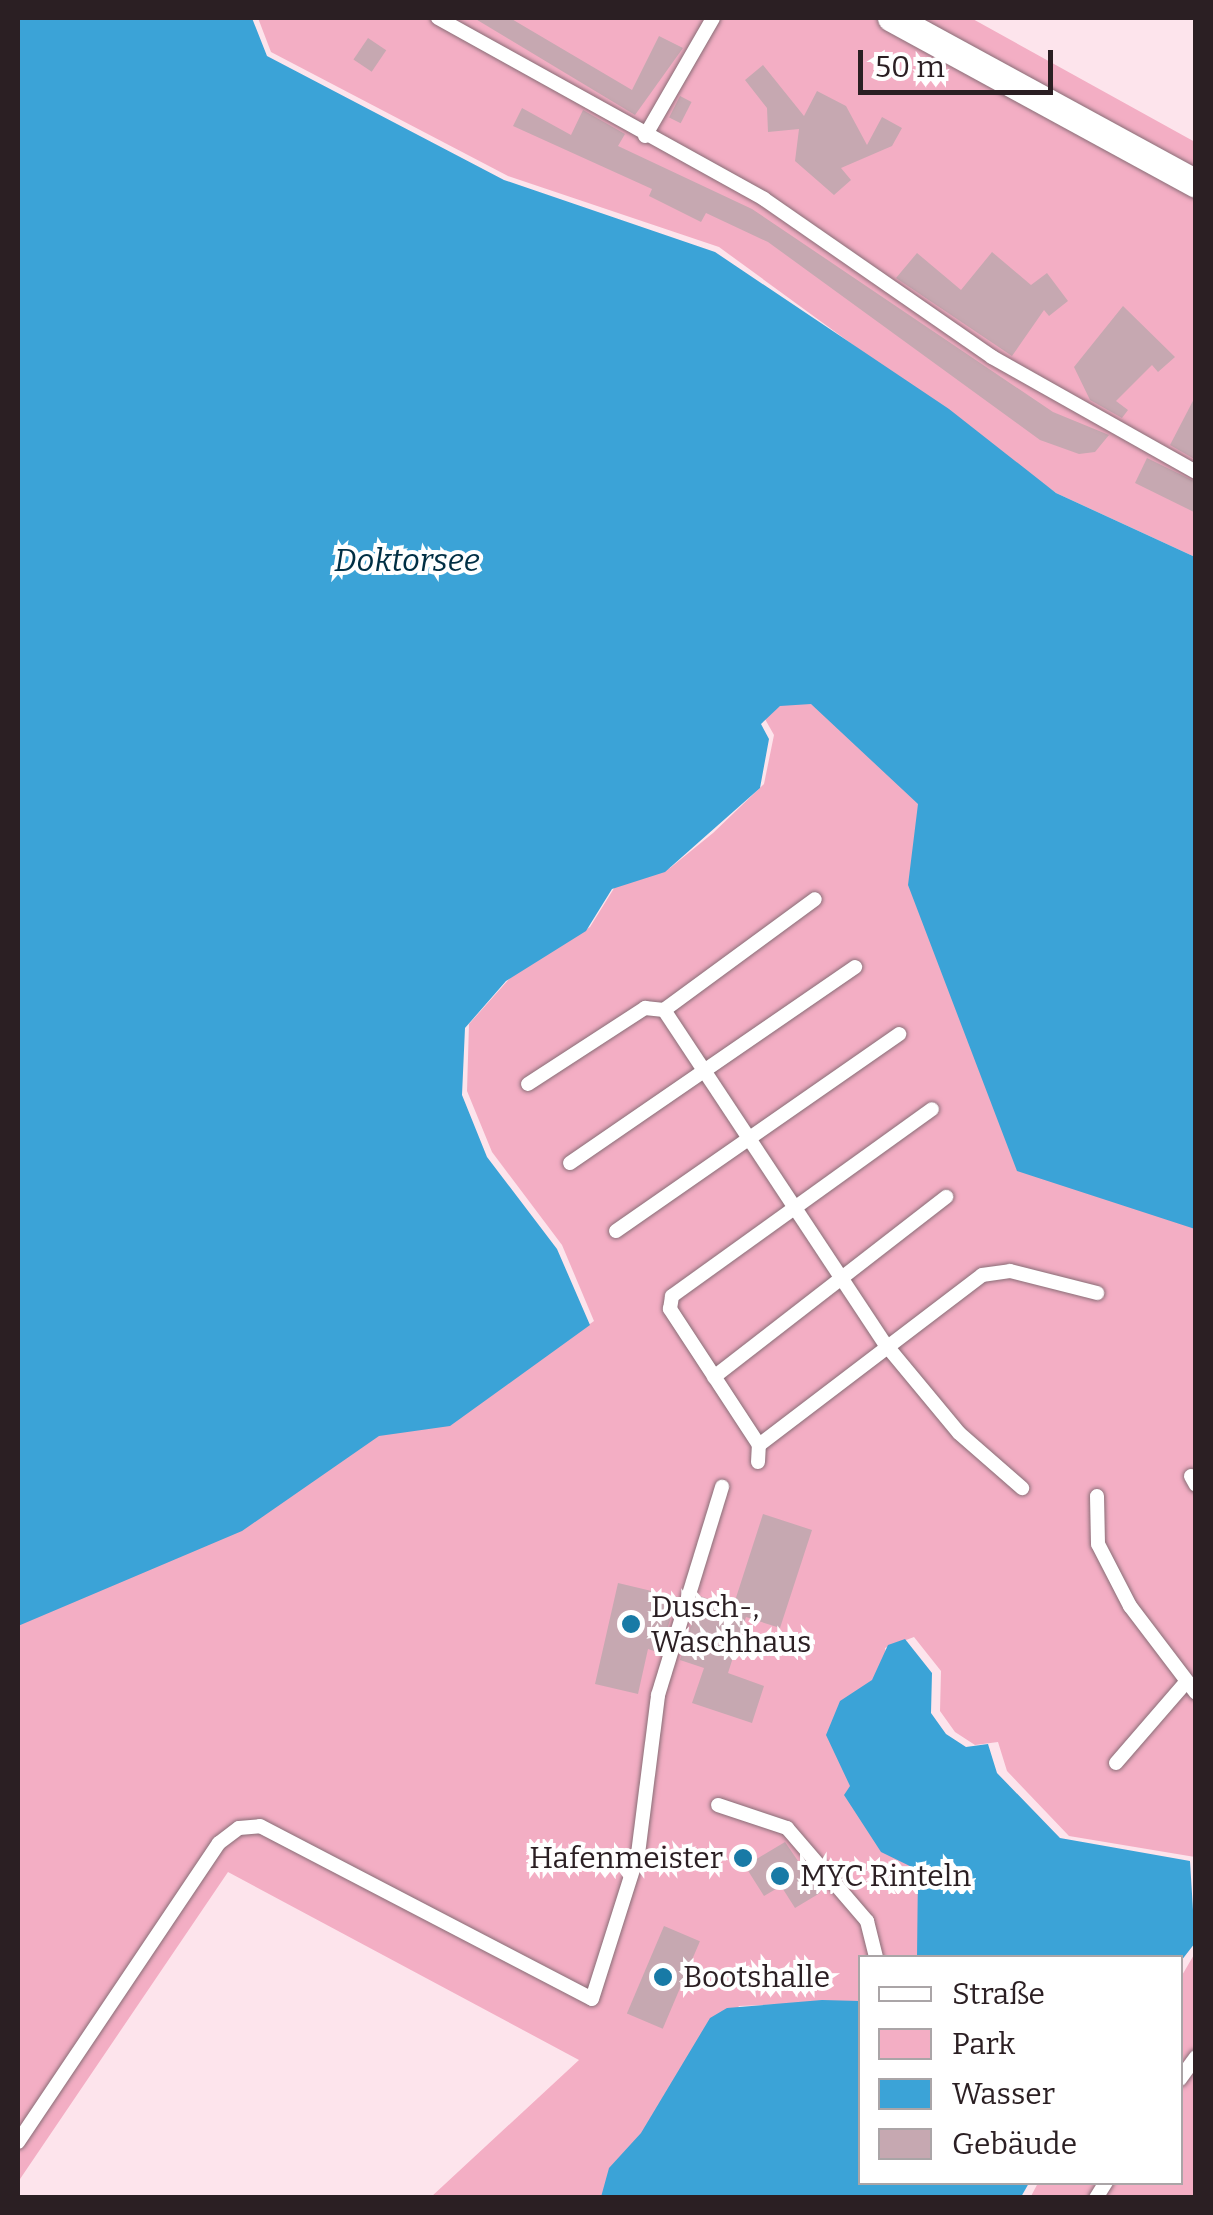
<!DOCTYPE html>
<html>
<head>
<meta charset="utf-8">
<style>
  body { margin:0 }
  #map { position:relative; width:1213px; height:2215px; overflow:hidden; background:#fde4ec; font-family:Bitter,serif }
  div>[style] { position:absolute }
  .green>* { inset:0; background:#f3aec4 }
  .water>* { inset:0; background:#3ba3d7 }
  .building>* { inset:0; background:#c6a8b1; transform-origin:0 0 }
  .roads { filter:drop-shadow(0 0 2px #886d76) drop-shadow(0 0 2px #886d76) }
  .service>* { height:14px; margin:-7px; padding:0 7px; transform-origin:7px; border-radius:7px; background:#fff }
  .minor>* { height:28px; margin:-14px; padding:0 14px; transform-origin:14px; border-radius:14px; background:#fff }
  .dots>* { width:28px; height:28px; translate:-50% -50%; box-sizing:border-box; border:5px solid #fff; border-radius:50% }
  span { translate:-50% -50%; white-space:nowrap; text-align:center; line-height:1.15; -webkit-text-stroke:8px #fff; paint-order:stroke }
  .poi-label { font-size:30px; color:#2b1f23 }
  .left { translate:0 -50%; text-align:left }
  .right { translate:-100% -50%; text-align:right }
  .water-label { font-size:32px; color:#002f44; font-style:italic }
  .frame { position:absolute; inset:0; border:20px solid #2b1f23; pointer-events:none }
  .legend { position:absolute; left:858px; top:1955px; width:325px; height:230px; box-sizing:border-box; background:#fff; border:2px solid #aaa5a7; margin:0; padding:12px 18px; list-style:none; font-size:30px; color:#2b1f23 }
  .legend li { display:flex; align-items:center; gap:20px; height:50px }
  .legend b { width:50px; border:2px solid #aaa5a7 }
  .scale { position:absolute; left:858px; top:50px; width:195px; height:45px; box-sizing:border-box; border:5px solid #2b1f23; border-top:0; padding-left:12px; font-size:30px; line-height:35px; white-space:nowrap; color:#2b1f23; -webkit-text-stroke:8px #fff; paint-order:stroke }
</style>
</head>
<body>
<div id="map">
  <div class="green">
    <div style="clip-path:polygon(258px 18px,971px 18px,1195px 142px,1195px 557px,1056px 493px,719px 247px,508px 176px,271px 52px)"></div>
    <div style="clip-path:polygon(814px 700px,922px 800px,1195px 1224px,1195px 1857px,1069px 1836px,1007px 1771px,998px 1742px,975px 1745px,955px 1732px,940px 1711px,941px 1671px,914px 1637px,885px 1648px,927px 1868px,927px 1957px,860px 1958px,860px 2001px,739px 2006px,609px 2197px,431px 2197px,579px 2060px,228px 1872px,18px 2182px,18px 1624px,383px 1432px,454px 1422px,594px 1321px,562px 1245px,492px 1152px,467px 1091px,469px 1024px,511px 977px,590px 927px,616px 885px,670px 868px,713px 833px,764px 784px,774px 735px,765px 719px,784px 702px)"></div>
    <div style="clip-path:polygon(1195px 1953px,1195px 2197px,1030px 2198px,1038px 2183px,1180px 2182px,1181px 1977px)"></div>
  </div>
  <div class="water">
    <div style="clip-path:polygon(18px 18px,252px 18px,267px 56px,504px 180px,715px 252px,949px 409px,1056px 493px,1195px 557px,1195px 1229px,1017px 1171px,908px 885px,918px 804px,811px 704px,780px 706px,761px 724px,769px 739px,760px 788px,665px 872px,612px 889px,586px 931px,506px 981px,465px 1028px,462px 1095px,487px 1157px,557px 1249px,590px 1325px,450px 1426px,379px 1436px,242px 1531px,18px 1626px)"></div>
    <div style="clip-path:polygon(905px 1639px,932px 1673px,931px 1713px,946px 1734px,966px 1747px,988px 1744px,997px 1773px,1060px 1838px,1190px 1861px,1195px 1943px,1181px 1961px,917px 1957px,918px 1870px,881px 1852px,844px 1795px,850px 1786px,826px 1735px,840px 1701px,872px 1680px,888px 1645px)"></div>
    <div style="clip-path:polygon(822px 2000px,860px 2001px,860px 2182px,1029px 2183px,1021px 2197px,601px 2197px,609px 2168px,641px 2133px,710px 2018px,727px 2008px)"></div>
  </div>
  <div class="building">
    <div style="clip-path:polygon(474px 18px,510px 18px,632px 90px,659px 36px,683px 48px,635px 115px)"></div>
    <div style="left:368px;top:38px;width:22px;height:26px;rotate:34deg"></div>
    <div style="clip-path:polygon(763px 65px,804px 116px,817px 91px,846px 106px,867px 145px,882px 117px,902px 128px,892px 146px,841px 168px,851px 180px,834px 195px,795px 161px,799px 129px,768px 132px,767px 108px,745px 80px)"></div>
    <div style="left:680px;top:96px;width:13px;height:24px;rotate:27deg"></div>
    <div style="clip-path:polygon(522px 108px,571px 135px,583px 110px,625px 134px,618px 146px,752px 209px,1053px 412px,1109px 435px,1095px 452px,1079px 454px,1040px 440px,768px 242px,706px 213px,701px 222px,649px 196px,652px 189px,513px 126px)"></div>
    <div style="clip-path:polygon(992px 252px,1031px 285px,1047px 273px,1068px 301px,1049px 316px,1044px 310px,1012px 356px,896px 278px,917px 253px,961px 290px)"></div>
    <div style="clip-path:polygon(1123px 306px,1175px 357px,1158px 372px,1152px 365px,1116px 401px,1128px 410px,1122px 418px,1090px 400px,1074px 367px)"></div>
    <div style="clip-path:polygon(1196px 395px,1196px 460px,1170px 445px)"></div>
    <div style="clip-path:polygon(1147px 458px,1196px 482px,1196px 513px,1135px 483px)"></div>
    <div style="clip-path:polygon(763px 1514px,812px 1530px,780px 1628px,746px 1617px,728px 1673px,764px 1686px,752px 1723px,692px 1703px,704px 1668px,680px 1660px,700px 1596px,733px 1607px)"></div>
    <div style="clip-path:polygon(618px 1583px,677px 1597px,660px 1653px,648px 1649px,638px 1694px,595px 1684px)"></div>
    <div style="clip-path:polygon(785px 1842px,820px 1893px,795px 1908px,781px 1886px,764px 1896px,745px 1866px)"></div>
    <div style="left:664px;top:1926px;width:39px;height:95px;rotate:23deg"></div>
  </div>
  <div class="roads">
    <div class="service">
      <div style="left:438px;top:18px;width:373px;rotate:29deg"></div>
      <div style="left:764px;top:199px;width:277px;rotate:34.7deg"></div>
      <div style="left:992px;top:357px;width:234px;rotate:29.4deg"></div>
      <div style="left:645px;top:136px;width:136px;rotate:-60deg"></div>
      <div style="left:664px;top:1010px;width:402px;rotate:56.5deg"></div>
      <div style="left:886px;top:1345px;width:114px;rotate:50.3deg"></div>
      <div style="left:959px;top:1433px;width:84px;rotate:41.1deg"></div>
      <div style="left:528px;top:1084px;width:140px;rotate:-33deg"></div>
      <div style="left:645px;top:1008px;width:19px;rotate:6deg"></div>
      <div style="left:664px;top:1010px;width:187px;rotate:-36.3deg"></div>
      <div style="left:570px;top:1163px;width:346px;rotate:-34.5deg"></div>
      <div style="left:616px;top:1231px;width:345px;rotate:-34.8deg"></div>
      <div style="left:714px;top:1377px;width:294px;rotate:-37.8deg"></div>
      <div style="left:759px;top:1445px;width:163px;rotate:-123.2deg"></div>
      <div style="left:670px;top:1309px;width:13px;rotate:-81deg"></div>
      <div style="left:672px;top:1296px;width:320px;rotate:-35.7deg"></div>
      <div style="left:758px;top:1462px;width:17px;rotate:-87deg"></div>
      <div style="left:759px;top:1445px;width:280px;rotate:-37.3deg"></div>
      <div style="left:982px;top:1275px;width:28px;rotate:-8deg"></div>
      <div style="left:1010px;top:1271px;width:90px;rotate:14.2deg"></div>
      <div style="left:1191px;top:1476px;width:10px;rotate:61deg"></div>
      <div style="left:1097px;top:1496px;width:48px;rotate:88.8deg"></div>
      <div style="left:1098px;top:1544px;width:70px;rotate:62.7deg"></div>
      <div style="left:1130px;top:1606px;width:109px;rotate:52.8deg"></div>
      <div style="left:1116px;top:1763px;width:108px;rotate:-49.1deg"></div>
      <div style="left:718px;top:1805px;width:73px;rotate:18.4deg"></div>
      <div style="left:787px;top:1828px;width:123px;rotate:49.3deg"></div>
      <div style="left:867px;top:1921px;width:38px;rotate:76deg"></div>
      <div style="left:1180px;top:2079px;width:27px;rotate:-54deg"></div>
      <div style="left:18px;top:2142px;width:360px;rotate:-56.1deg"></div>
      <div style="left:219px;top:1843px;width:25px;rotate:-37deg"></div>
      <div style="left:239px;top:1828px;width:21px;rotate:-5deg"></div>
      <div style="left:260px;top:1826px;width:374px;rotate:27.5deg"></div>
      <div style="left:592px;top:1999px;width:152px;rotate:-72.4deg"></div>
      <div style="left:638px;top:1854px;width:160px;rotate:-82.8deg"></div>
      <div style="left:658px;top:1695px;width:218px;rotate:-72.9deg"></div>
      <div style="left:1096px;top:2198px;width:19px;rotate:-58deg"></div>
    </div>
    <div class="minor">
      <div style="left:892px;top:18px;width:346px;rotate:28.6deg"></div>
    </div>
  </div>
  <div class="dots">
    <div style="left:631px;top:1624px;background:#187aa6"></div>
    <div style="left:743px;top:1858px;background:#187aa6"></div>
    <div style="left:780px;top:1876px;background:#187aa6"></div>
    <div style="left:663px;top:1977px;background:#187aa6"></div>
  </div>
  <div class="poi-label">
    <span class="left" style="left:651px;top:1624px">Dusch-,<br>Waschhaus</span>
    <span class="right" style="left:723px;top:1858px">Hafenmeister</span>
    <span class="left" style="left:800px;top:1876px">MYC Rinteln</span>
    <span class="left" style="left:683px;top:1977px">Bootshalle</span>
  </div>
  <div class="water-label">
    <span style="left:407px;top:560px">Doktorsee</span>
  </div>
  <div class="frame"></div>
  <ul class="legend">
  <li><b style="height:12px;background:#fff"></b>Straße</li>
  <li><b style="height:28px;background:#f3aec4"></b>Park</li>
  <li><b style="height:28px;background:#3ba3d7"></b>Wasser</li>
  <li><b style="height:28px;background:#c6a8b1"></b>Gebäude</li>
  </ul>
  <div class="scale">50 m</div>
</div>
</body>
</html>
